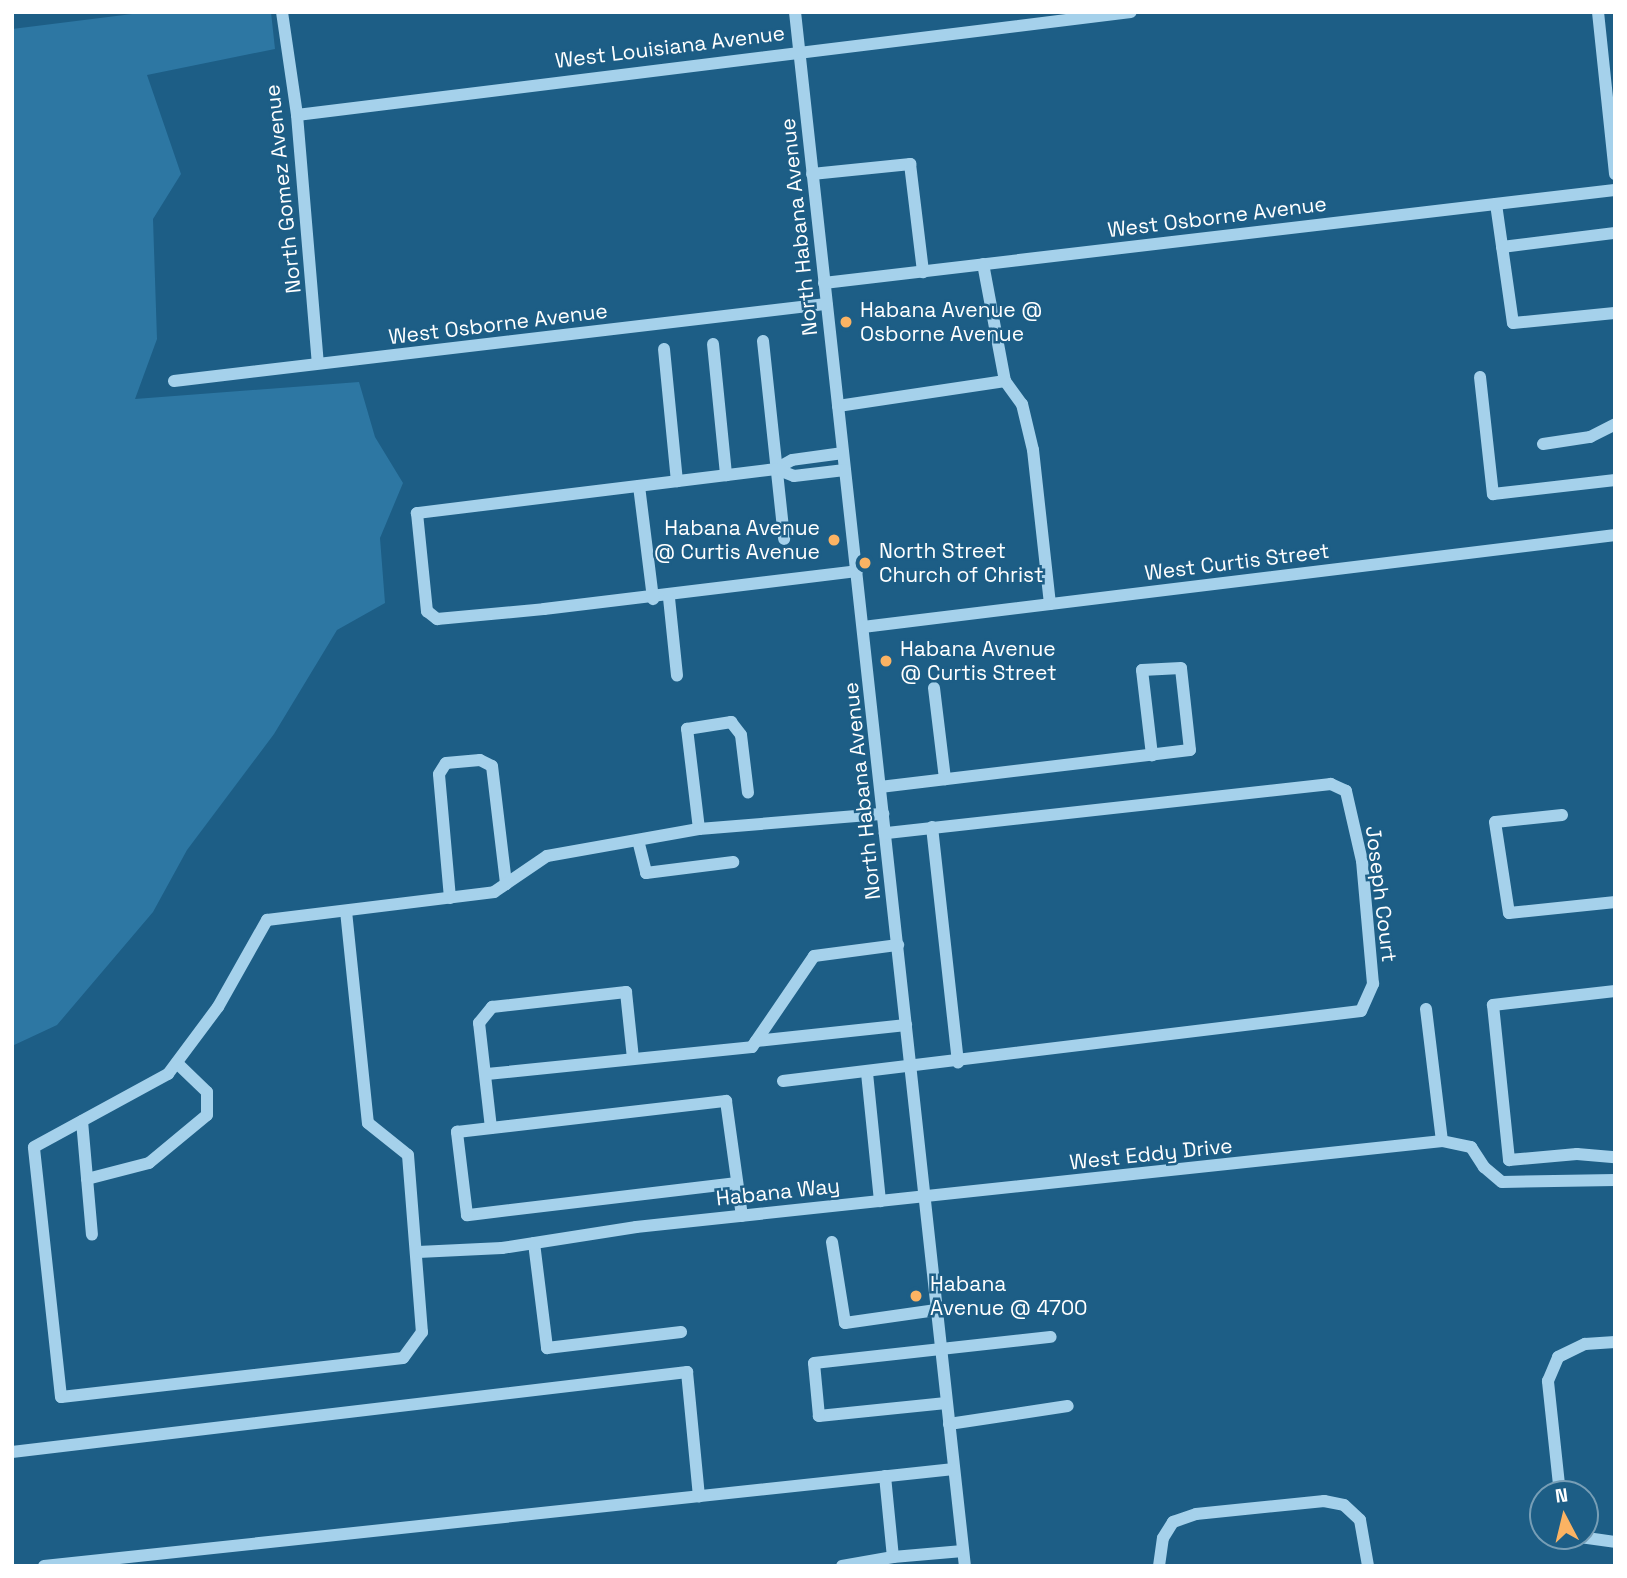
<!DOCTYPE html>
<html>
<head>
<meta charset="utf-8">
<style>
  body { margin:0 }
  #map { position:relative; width:1627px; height:1578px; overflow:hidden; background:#1d5e86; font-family:"Space Grotesk",sans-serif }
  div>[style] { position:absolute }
  .green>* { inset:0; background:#2d77a3 }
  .minor>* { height:12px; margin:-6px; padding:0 6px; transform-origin:6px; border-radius:6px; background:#a5d1eb }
  .dots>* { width:19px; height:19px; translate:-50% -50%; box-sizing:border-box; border:4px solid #1d5e86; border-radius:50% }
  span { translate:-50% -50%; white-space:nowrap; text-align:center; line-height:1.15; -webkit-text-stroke:5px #1d5e86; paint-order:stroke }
  .street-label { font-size:21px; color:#fff }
  .poi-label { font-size:21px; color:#fff }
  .left { translate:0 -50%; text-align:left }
  .right { translate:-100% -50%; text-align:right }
  .frame { position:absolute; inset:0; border:14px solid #fff; pointer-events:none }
  .north { position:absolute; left:1529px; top:1480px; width:70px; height:70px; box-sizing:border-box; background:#1d5e86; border:2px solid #779eb6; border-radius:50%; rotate:353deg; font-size:19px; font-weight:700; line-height:28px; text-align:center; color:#fff }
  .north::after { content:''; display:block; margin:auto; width:24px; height:32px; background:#fbb363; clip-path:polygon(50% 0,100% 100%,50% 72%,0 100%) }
</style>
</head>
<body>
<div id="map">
  <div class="green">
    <div style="clip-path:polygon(148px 12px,271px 12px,275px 49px,147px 75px,181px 174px,153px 219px,157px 339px,135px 399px,359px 382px,375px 437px,403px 483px,380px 538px,385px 603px,337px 630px,274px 734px,187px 850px,153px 912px,57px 1025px,12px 1046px,12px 29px)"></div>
  </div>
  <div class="minor">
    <div style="left:282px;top:12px;width:104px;rotate:81.7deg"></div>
    <div style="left:297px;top:115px;width:249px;rotate:85.2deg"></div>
    <div style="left:795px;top:12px;width:1563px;rotate:83.76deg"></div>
    <div style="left:1598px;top:12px;width:163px;rotate:84deg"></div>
    <div style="left:297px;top:115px;width:840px;rotate:-7.04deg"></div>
    <div style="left:812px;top:174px;width:99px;rotate:-5.8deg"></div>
    <div style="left:910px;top:164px;width:109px;rotate:83.1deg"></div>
    <div style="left:1496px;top:204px;width:120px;rotate:81.9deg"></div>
    <div style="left:1513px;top:323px;width:102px;rotate:-5.6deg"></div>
    <div style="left:1502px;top:247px;width:114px;rotate:-7.1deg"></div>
    <div style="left:824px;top:283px;width:796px;rotate:-6.71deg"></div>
    <div style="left:763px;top:341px;width:199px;rotate:83.9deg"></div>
    <div style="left:713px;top:344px;width:132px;rotate:84.3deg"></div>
    <div style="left:664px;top:349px;width:133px;rotate:84.4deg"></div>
    <div style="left:1480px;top:377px;width:118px;rotate:83.7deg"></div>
    <div style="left:1493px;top:494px;width:123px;rotate:-6.5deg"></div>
    <div style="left:174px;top:381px;width:657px;rotate:-6.74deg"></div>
    <div style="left:1005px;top:381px;width:29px;rotate:54deg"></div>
    <div style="left:1022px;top:404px;width:47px;rotate:76.6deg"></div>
    <div style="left:1033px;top:450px;width:155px;rotate:83.7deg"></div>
    <div style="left:838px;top:406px;width:169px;rotate:-8.5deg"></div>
    <div style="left:1005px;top:381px;width:119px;rotate:-100.6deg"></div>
    <div style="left:1543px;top:444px;width:48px;rotate:-8.5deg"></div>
    <div style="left:1590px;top:437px;width:28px;rotate:-27deg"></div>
    <div style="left:843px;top:453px;width:51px;rotate:172.2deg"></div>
    <div style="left:792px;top:460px;width:18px;rotate:151deg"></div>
    <div style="left:776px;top:469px;width:362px;rotate:173deg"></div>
    <div style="left:417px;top:513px;width:99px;rotate:84.2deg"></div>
    <div style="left:427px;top:611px;width:13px;rotate:39deg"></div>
    <div style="left:437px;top:619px;width:107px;rotate:-5.3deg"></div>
    <div style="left:544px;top:609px;width:315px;rotate:-6.9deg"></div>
    <div style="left:776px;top:469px;width:19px;rotate:21deg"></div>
    <div style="left:794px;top:476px;width:51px;rotate:-6.7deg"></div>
    <div style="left:639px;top:486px;width:114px;rotate:82.9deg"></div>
    <div style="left:669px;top:598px;width:78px;rotate:84.1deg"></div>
    <div style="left:863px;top:627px;width:758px;rotate:-6.97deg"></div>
    <div style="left:934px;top:688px;width:92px;rotate:83.1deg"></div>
    <div style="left:880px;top:787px;width:312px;rotate:-6.8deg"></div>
    <div style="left:1190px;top:750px;width:82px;rotate:-96.3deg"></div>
    <div style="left:1181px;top:668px;width:39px;rotate:177deg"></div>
    <div style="left:1142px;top:670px;width:86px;rotate:83.3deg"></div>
    <div style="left:1562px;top:815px;width:67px;rotate:174deg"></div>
    <div style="left:1495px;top:822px;width:92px;rotate:81.3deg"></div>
    <div style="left:1509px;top:913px;width:107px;rotate:-5.9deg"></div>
    <div style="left:932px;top:827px;width:237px;rotate:83.7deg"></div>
    <div style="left:699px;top:829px;width:101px;rotate:-96.8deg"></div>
    <div style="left:687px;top:729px;width:45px;rotate:-9deg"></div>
    <div style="left:731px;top:722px;width:16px;rotate:52deg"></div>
    <div style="left:741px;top:735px;width:58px;rotate:83.1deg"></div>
    <div style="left:638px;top:840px;width:34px;rotate:76deg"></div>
    <div style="left:646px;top:873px;width:88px;rotate:-7.2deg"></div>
    <div style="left:450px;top:898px;width:124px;rotate:-95.1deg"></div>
    <div style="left:439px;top:774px;width:13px;rotate:-58deg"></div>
    <div style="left:446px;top:763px;width:34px;rotate:-5deg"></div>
    <div style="left:480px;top:760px;width:13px;rotate:27deg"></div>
    <div style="left:492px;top:766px;width:119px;rotate:83.2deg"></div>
    <div style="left:346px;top:911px;width:213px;rotate:84.1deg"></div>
    <div style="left:368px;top:1123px;width:51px;rotate:38.7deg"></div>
    <div style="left:408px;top:1155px;width:178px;rotate:85.5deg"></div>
    <div style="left:422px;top:1332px;width:32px;rotate:126deg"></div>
    <div style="left:403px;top:1358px;width:344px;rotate:173.5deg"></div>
    <div style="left:61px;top:1397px;width:251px;rotate:-96.2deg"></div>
    <div style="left:34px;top:1147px;width:153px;rotate:-28.6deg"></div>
    <div style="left:168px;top:1074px;width:84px;rotate:-53.3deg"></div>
    <div style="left:218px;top:1007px;width:100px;rotate:-60.6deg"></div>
    <div style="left:267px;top:920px;width:229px;rotate:-7deg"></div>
    <div style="left:494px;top:892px;width:64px;rotate:-34.2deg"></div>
    <div style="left:547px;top:856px;width:154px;rotate:-10.1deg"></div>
    <div style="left:699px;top:829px;width:185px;rotate:-4.7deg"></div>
    <div style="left:1615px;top:991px;width:123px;rotate:173.5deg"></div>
    <div style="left:1493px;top:1005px;width:156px;rotate:84.1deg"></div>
    <div style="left:1509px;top:1160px;width:68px;rotate:-5deg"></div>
    <div style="left:1577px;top:1154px;width:38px;rotate:5deg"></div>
    <div style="left:1426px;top:1009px;width:133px;rotate:83.1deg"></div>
    <div style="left:756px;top:1041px;width:151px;rotate:-6.1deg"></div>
    <div style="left:867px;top:1073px;width:129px;rotate:84.2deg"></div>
    <div style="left:487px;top:1074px;width:266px;rotate:-5.8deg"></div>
    <div style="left:752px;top:1047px;width:110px;rotate:-55.7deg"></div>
    <div style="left:814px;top:956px;width:85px;rotate:-7.5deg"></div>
    <div style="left:783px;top:1081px;width:582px;rotate:-6.91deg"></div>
    <div style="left:1361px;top:1011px;width:30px;rotate:-66deg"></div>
    <div style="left:1373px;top:984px;width:123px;rotate:-95.1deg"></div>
    <div style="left:1362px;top:861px;width:72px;rotate:-102.9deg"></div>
    <div style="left:1346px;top:791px;width:17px;rotate:-155deg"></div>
    <div style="left:1331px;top:784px;width:449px;rotate:173.7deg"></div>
    <div style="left:82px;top:1121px;width:114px;rotate:85deg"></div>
    <div style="left:491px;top:1128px;width:106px;rotate:-96.5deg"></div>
    <div style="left:479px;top:1023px;width:21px;rotate:-51deg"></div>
    <div style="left:492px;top:1007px;width:135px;rotate:-6.4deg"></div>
    <div style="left:626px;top:992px;width:67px;rotate:84deg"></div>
    <div style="left:87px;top:1179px;width:64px;rotate:-14.5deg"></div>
    <div style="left:149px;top:1163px;width:75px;rotate:-39.6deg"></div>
    <div style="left:207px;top:1115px;width:23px;rotate:-90deg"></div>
    <div style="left:207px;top:1092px;width:42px;rotate:-136deg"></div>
    <div style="left:737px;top:1183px;width:272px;rotate:173.2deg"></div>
    <div style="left:467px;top:1215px;width:84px;rotate:-96.9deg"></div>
    <div style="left:457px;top:1132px;width:271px;rotate:-6.6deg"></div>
    <div style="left:726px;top:1101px;width:116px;rotate:82.1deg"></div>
    <div style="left:832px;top:1242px;width:82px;rotate:80.9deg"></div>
    <div style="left:845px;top:1323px;width:92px;rotate:-8.1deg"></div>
    <div style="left:534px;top:1243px;width:106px;rotate:82.9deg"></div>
    <div style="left:547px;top:1348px;width:135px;rotate:-6.8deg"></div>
    <div style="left:418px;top:1252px;width:84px;rotate:-2.7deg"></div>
    <div style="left:502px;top:1248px;width:136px;rotate:-8.9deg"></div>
    <div style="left:636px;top:1227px;width:811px;rotate:-6.09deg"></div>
    <div style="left:1442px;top:1141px;width:30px;rotate:12deg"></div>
    <div style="left:1471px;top:1147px;width:24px;rotate:57deg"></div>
    <div style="left:1484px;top:1167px;width:23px;rotate:40deg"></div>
    <div style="left:1502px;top:1182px;width:113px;rotate:-1deg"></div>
    <div style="left:946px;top:1403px;width:128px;rotate:174.2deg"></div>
    <div style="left:819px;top:1416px;width:53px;rotate:-95.4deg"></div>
    <div style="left:814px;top:1363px;width:238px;rotate:-6.3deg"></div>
    <div style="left:949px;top:1424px;width:120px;rotate:-8.6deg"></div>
    <div style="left:12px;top:1452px;width:680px;rotate:-6.76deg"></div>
    <div style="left:687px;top:1372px;width:125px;rotate:84.5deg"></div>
    <div style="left:885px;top:1476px;width:81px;rotate:84.4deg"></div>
    <div style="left:893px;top:1557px;width:70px;rotate:-4.9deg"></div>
    <div style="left:1560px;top:1494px;width:114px;rotate:-96.1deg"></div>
    <div style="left:1548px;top:1381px;width:26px;rotate:-67deg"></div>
    <div style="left:1558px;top:1357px;width:30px;rotate:-26deg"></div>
    <div style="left:1585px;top:1344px;width:30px;rotate:-4deg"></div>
    <div style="left:1573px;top:1536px;width:42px;rotate:8.1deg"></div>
    <div style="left:44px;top:1566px;width:915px;rotate:-6.08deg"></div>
    <div style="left:842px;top:1566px;width:52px;rotate:-10deg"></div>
    <div style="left:1159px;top:1566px;width:28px;rotate:-82deg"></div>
    <div style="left:1163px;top:1538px;width:19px;rotate:-58deg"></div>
    <div style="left:1173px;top:1522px;width:24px;rotate:-19deg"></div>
    <div style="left:1196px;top:1514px;width:129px;rotate:-5.8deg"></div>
    <div style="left:1324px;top:1501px;width:20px;rotate:11deg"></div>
    <div style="left:1344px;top:1505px;width:22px;rotate:43deg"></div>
    <div style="left:1360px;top:1520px;width:47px;rotate:80.1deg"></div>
  </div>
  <div class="dots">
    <div style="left:846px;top:322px;background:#fbb363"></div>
    <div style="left:834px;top:540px;background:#fbb363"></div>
    <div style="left:865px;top:563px;background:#fbb363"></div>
    <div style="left:886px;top:661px;background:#fbb363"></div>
    <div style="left:916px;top:1296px;background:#fbb363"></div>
  </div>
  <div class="street-label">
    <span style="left:670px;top:47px;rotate:-7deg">West Louisiana Avenue</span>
    <span style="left:283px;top:189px;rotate:-96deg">North Gomez Avenue</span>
    <span style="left:1217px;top:217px;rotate:-7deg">West Osborne Avenue</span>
    <span style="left:799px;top:227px;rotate:-96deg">North Habana Avenue</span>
    <span style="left:498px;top:324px;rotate:-7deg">West Osborne Avenue</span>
    <span style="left:1237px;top:562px;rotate:-7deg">West Curtis Street</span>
    <span style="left:862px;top:791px;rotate:-96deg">North Habana Avenue</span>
    <span style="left:1381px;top:894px;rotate:83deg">Joseph Court</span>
    <span style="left:1151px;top:1154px;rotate:-6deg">West Eddy Drive</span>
    <span style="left:778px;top:1192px;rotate:-6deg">Habana Way</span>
  </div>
  <div class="poi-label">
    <span class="left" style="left:860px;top:322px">Habana Avenue @<br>Osborne Avenue</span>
    <span class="right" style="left:820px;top:540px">Habana Avenue<br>@ Curtis Avenue</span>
    <span class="left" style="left:879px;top:563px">North Street<br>Church of Christ</span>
    <span class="left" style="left:900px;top:661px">Habana Avenue<br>@ Curtis Street</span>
    <span class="left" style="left:930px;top:1296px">Habana<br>Avenue @ 4700</span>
  </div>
  <div class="frame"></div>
  <div class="north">N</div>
</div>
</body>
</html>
